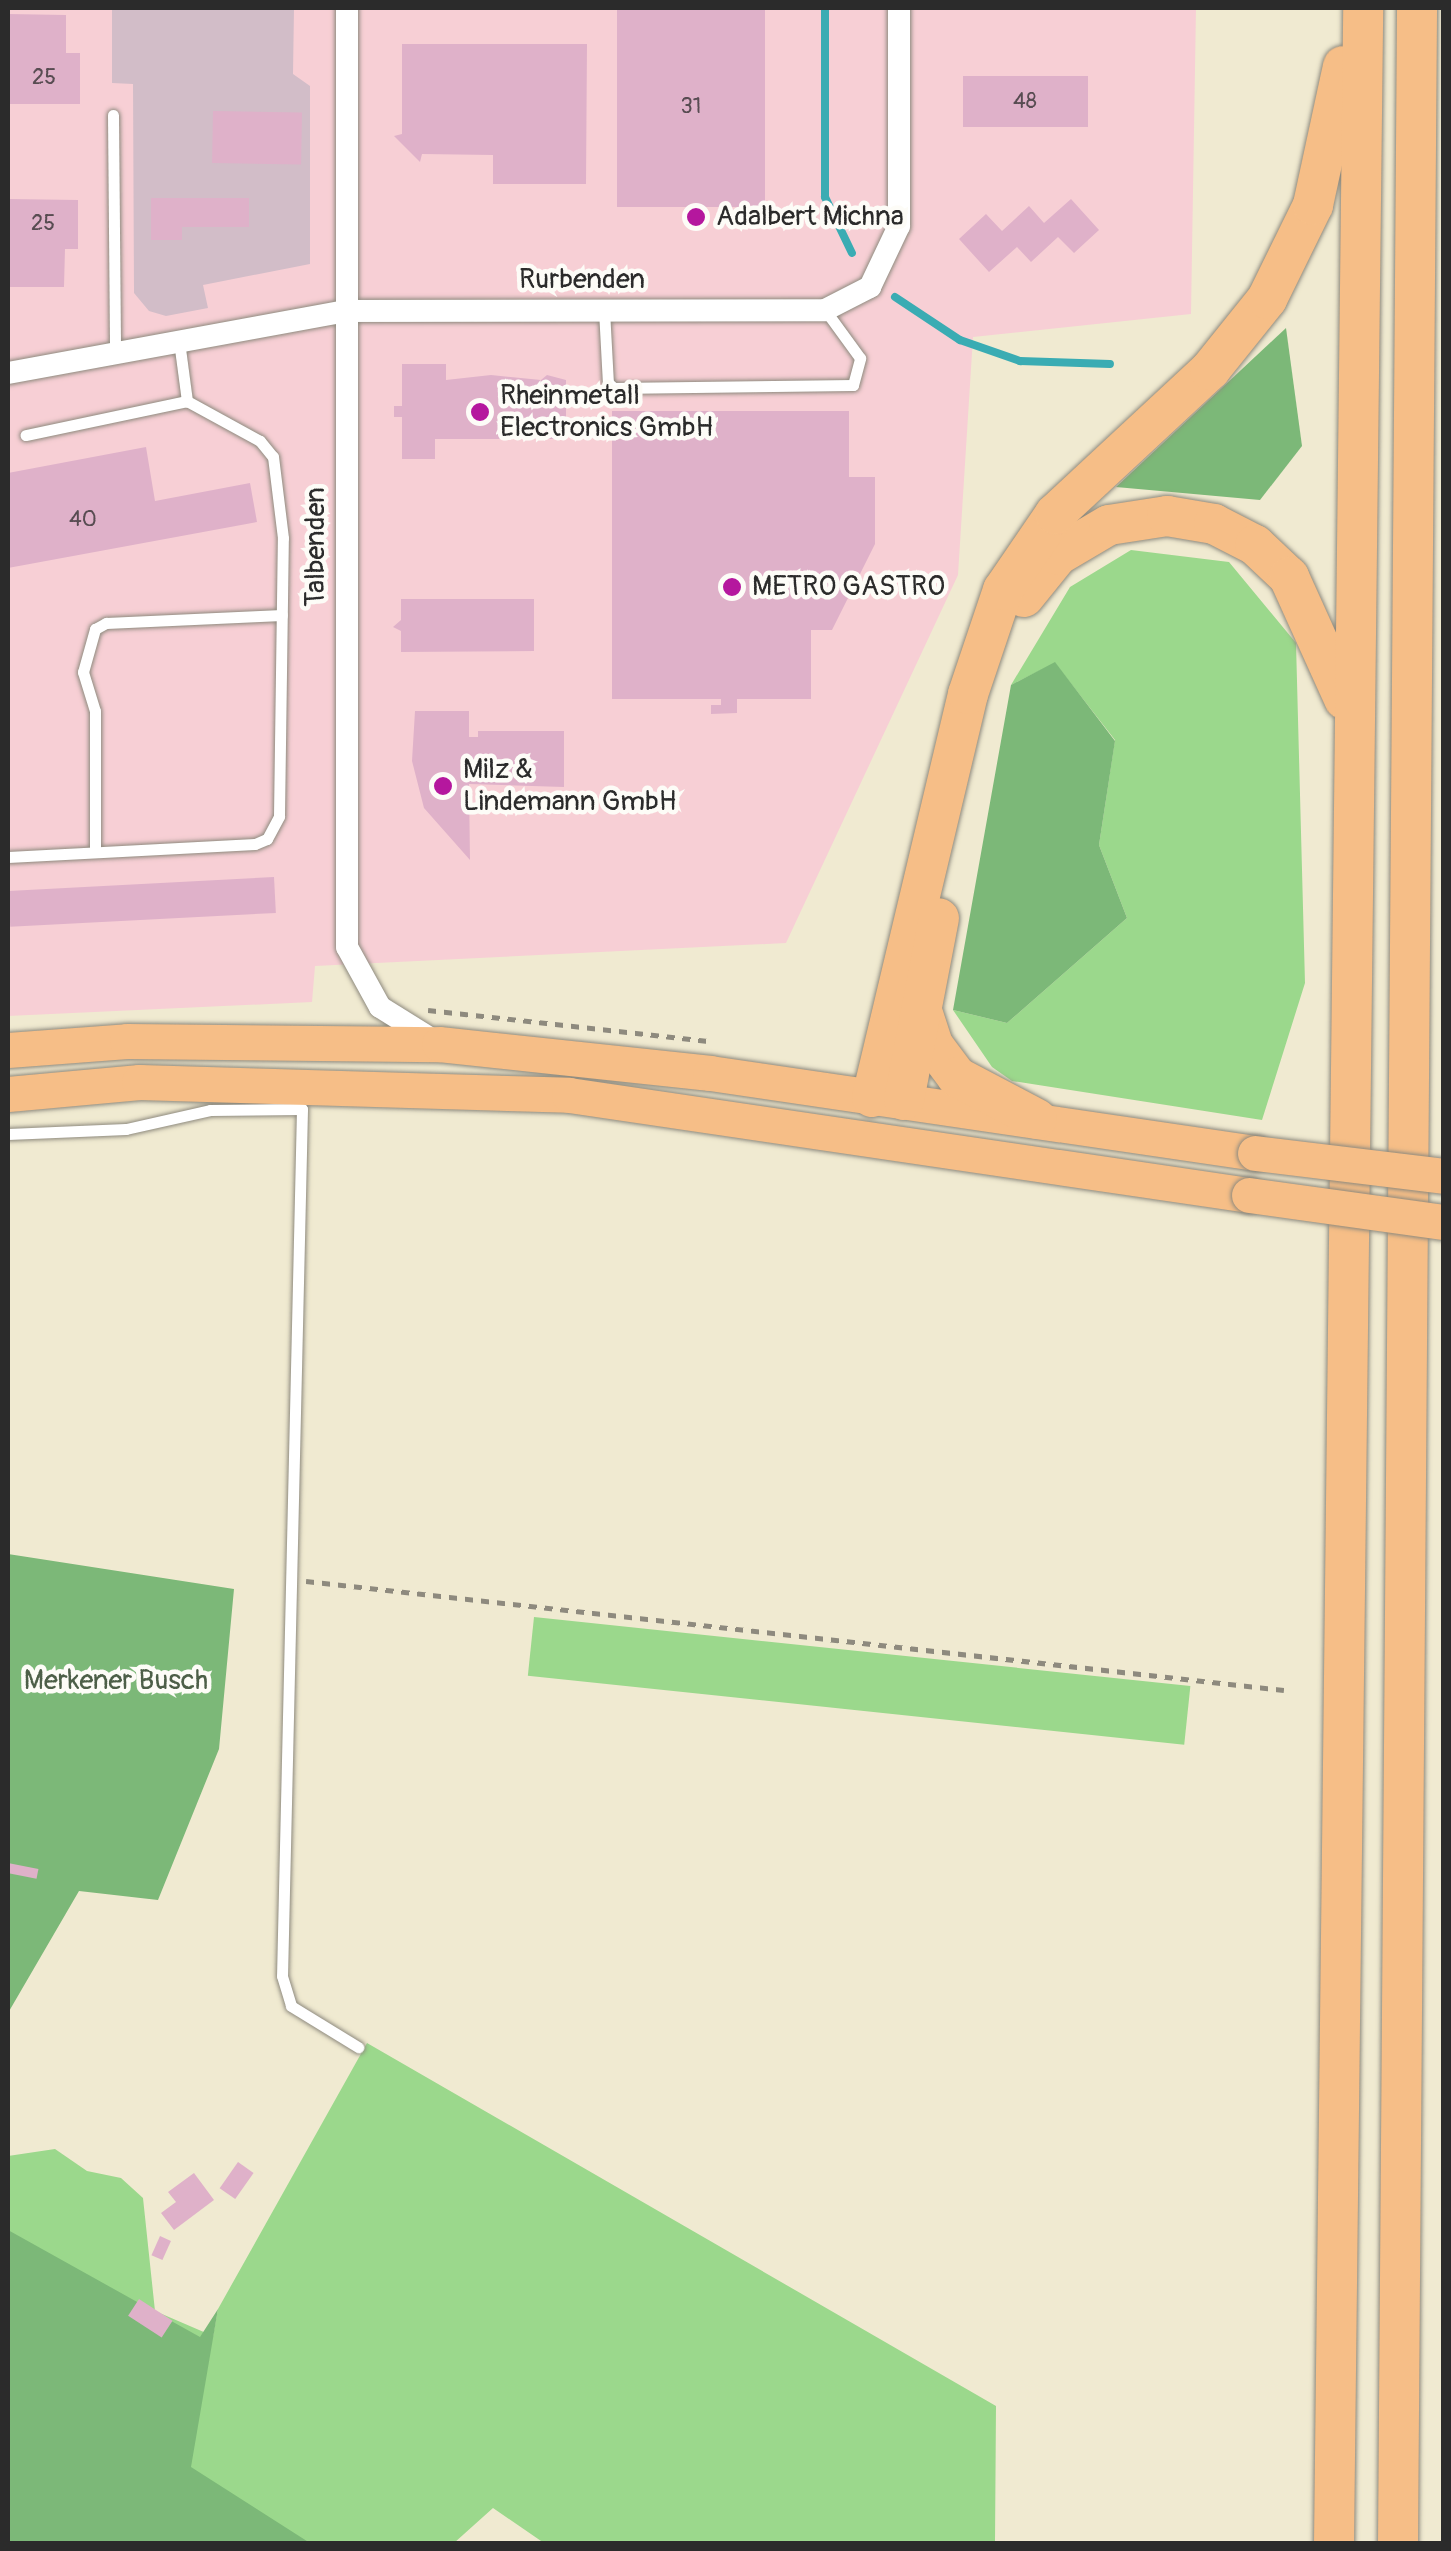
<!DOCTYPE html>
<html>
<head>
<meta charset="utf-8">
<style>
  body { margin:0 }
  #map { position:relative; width:1451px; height:2551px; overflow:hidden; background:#f0ead1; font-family:Pangolin,sans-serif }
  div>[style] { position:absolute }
  .built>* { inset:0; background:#f7cfd5 }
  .industrial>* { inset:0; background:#d2bdc8 }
  .green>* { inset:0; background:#9bd88c; transform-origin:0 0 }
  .forest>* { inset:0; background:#7cb878 }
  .stream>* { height:8px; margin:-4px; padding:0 4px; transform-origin:4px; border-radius:4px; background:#3aacb3 }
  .building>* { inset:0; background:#dfb1c9; transform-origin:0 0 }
  .path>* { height:5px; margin-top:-2.5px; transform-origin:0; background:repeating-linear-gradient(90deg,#8e8a7e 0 8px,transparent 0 16px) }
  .roads { filter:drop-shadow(0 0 2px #8e8a7e) drop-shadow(0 0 2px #8e8a7e) }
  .lane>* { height:11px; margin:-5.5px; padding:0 5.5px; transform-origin:5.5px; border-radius:5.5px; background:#fff }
  .street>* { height:22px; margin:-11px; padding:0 11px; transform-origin:11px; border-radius:11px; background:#fff }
  .primary>* { height:35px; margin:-17.5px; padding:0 17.5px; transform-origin:17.5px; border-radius:17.5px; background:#f6be87 }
  .highway>* { height:40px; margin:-20px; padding:0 20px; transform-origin:20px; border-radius:20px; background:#f6be87 }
  .bridges { filter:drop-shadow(0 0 2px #8e8a7e) drop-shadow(0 0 2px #8e8a7e) }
  .primary-bridge>* { height:35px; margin:-17.5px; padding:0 17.5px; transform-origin:17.5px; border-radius:17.5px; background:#f6be87 }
  .dots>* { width:28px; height:28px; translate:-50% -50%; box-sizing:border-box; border:5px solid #fdfcf7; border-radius:50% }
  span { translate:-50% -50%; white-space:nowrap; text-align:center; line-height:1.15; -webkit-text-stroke:9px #fdfcf7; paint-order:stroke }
  .number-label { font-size:22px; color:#584c52 }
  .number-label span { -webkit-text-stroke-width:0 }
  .poi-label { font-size:28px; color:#2b2b2b }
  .left { translate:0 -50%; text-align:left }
  .street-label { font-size:28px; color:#2b2b2b }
  .park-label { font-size:28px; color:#4d5f48 }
  .frame { position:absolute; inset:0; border:10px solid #2b2b2b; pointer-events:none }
</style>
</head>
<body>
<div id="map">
  <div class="built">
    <div style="clip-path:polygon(8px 8px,1196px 8px,1191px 314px,973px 337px,958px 575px,786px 943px,315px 966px,312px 1002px,8px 1016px)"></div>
  </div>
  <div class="industrial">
    <div style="clip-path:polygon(112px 8px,294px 8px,293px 74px,310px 86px,310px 264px,203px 285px,208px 308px,166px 316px,149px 311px,134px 293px,133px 84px,112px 83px)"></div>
  </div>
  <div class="green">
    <div style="clip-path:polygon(1131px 550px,1229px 562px,1296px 643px,1305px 983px,1262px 1120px,1012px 1081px,992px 1067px,953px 1010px,1007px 1023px,1127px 918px,1099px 845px,1115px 740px,1055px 663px,1011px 685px,1070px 587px)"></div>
    <div style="left:534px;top:1617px;width:660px;height:59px;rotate:6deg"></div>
    <div style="clip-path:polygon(367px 2043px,996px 2406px,995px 2543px,544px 2543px,493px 2508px,454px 2543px,8px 2544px,8px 2156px,55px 2149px,87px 2171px,121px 2178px,143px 2198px,155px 2311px,213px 2336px,218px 2309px)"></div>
  </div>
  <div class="forest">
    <div style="clip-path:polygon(1286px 328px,1302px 446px,1260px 500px,1116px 487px)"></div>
    <div style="clip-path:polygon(1055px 662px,1115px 741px,1099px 845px,1127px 918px,1007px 1023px,953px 1010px,1011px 685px)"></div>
    <div style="clip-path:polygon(8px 1554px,234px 1589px,219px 1749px,158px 1900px,79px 1891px,8px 2013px)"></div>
    <div style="clip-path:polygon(8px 2230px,200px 2337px,218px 2309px,191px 2467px,310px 2543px,8px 2543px)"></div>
  </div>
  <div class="stream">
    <div style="left:825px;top:8px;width:189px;rotate:90deg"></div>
    <div style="left:825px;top:197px;width:62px;rotate:64.3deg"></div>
    <div style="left:895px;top:297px;width:78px;rotate:33.5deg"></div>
    <div style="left:960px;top:340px;width:64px;rotate:19.3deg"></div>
    <div style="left:1020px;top:361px;width:90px;rotate:1.9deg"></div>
  </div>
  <div class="building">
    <div style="left:617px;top:8px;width:148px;height:199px"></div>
    <div style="clip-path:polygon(8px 14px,66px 15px,66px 53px,80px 53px,80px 104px,8px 104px)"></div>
    <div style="clip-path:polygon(402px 44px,587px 44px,586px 184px,493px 184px,493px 155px,422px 154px,420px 162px,394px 136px,402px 134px)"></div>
    <div style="left:963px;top:76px;width:125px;height:51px"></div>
    <div style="left:213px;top:111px;width:89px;height:52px;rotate:1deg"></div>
    <div style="clip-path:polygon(151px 198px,249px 198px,249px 227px,182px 227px,182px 240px,151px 240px)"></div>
    <div style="clip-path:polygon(8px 199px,78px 200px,78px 249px,65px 249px,64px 287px,8px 287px)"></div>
    <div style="clip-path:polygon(1071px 199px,1099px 230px,1074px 253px,1058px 237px,1031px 262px,1017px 247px,989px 272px,959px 239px,986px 214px,1002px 231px,1029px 206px,1044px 223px)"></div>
    <div style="clip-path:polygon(402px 364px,446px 364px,446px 380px,491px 375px,541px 380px,547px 375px,566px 380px,566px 439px,435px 439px,435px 459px,402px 459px,402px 417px,394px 417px,394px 406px,402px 406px)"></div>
    <div style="clip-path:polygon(612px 411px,849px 411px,849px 477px,875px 477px,875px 544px,832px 630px,811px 630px,811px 699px,737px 699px,737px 713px,711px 714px,711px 705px,721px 705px,721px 699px,612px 699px)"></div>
    <div style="clip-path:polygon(146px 447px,155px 501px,250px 483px,257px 522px,8px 568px,8px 473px)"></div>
    <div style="clip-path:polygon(401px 599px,534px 599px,534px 651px,401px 652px,401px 631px,393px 627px,401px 620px)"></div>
    <div style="clip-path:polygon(415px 711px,469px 711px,469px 737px,478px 737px,478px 731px,564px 731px,564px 787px,469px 784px,470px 860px,424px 808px,412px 761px)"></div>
    <div style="left:274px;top:877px;width:36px;height:266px;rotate:87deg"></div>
    <div style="left:8px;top:1863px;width:31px;height:10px;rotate:11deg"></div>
    <div style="left:238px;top:2162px;width:19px;height:32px;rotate:35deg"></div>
    <div style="clip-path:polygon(194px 2173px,214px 2200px,174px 2230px,161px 2213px,176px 2202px,168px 2192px)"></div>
    <div style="left:160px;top:2236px;width:12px;height:21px;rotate:24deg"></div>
    <div style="left:139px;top:2299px;width:40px;height:20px;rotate:33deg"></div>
  </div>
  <div class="path">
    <div style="left:428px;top:1010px;width:284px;rotate:6.3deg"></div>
    <div style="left:306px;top:1581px;width:984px;rotate:6.36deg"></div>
  </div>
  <div class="roads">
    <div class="lane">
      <div style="left:113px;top:115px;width:238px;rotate:89.5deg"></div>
      <div style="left:604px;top:310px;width:73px;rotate:86.9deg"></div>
      <div style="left:608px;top:383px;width:8px;rotate:40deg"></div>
      <div style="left:614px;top:388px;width:239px;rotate:-0.7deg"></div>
      <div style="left:853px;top:385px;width:28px;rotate:-75deg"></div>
      <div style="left:860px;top:358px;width:59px;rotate:-126.1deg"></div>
      <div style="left:179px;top:341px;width:61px;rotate:82.4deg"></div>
      <div style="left:95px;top:852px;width:141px;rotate:-90deg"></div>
      <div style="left:95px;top:711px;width:41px;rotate:-107.1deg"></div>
      <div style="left:83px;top:672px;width:45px;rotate:-74.4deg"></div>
      <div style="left:95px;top:629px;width:13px;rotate:-29deg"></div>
      <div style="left:106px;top:623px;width:176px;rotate:-2.6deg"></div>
      <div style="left:8px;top:857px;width:247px;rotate:-3deg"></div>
      <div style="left:255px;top:844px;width:13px;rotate:-23deg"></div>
      <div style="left:267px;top:839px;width:26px;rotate:-62deg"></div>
      <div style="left:279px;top:816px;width:278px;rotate:-89.2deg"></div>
      <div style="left:283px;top:538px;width:82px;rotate:-97deg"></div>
      <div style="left:273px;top:457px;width:21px;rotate:-129deg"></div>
      <div style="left:260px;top:441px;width:83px;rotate:-151.3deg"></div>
      <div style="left:187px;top:401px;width:165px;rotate:168.1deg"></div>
      <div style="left:8px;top:1134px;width:118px;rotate:-2.4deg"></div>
      <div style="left:126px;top:1129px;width:86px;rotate:-12.7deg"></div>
      <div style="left:210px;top:1110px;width:92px;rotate:-0.6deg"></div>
      <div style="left:302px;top:1109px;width:867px;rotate:91.32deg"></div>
      <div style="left:282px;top:1976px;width:31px;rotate:73deg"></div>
      <div style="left:291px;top:2006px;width:79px;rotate:31.5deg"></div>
    </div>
    <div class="street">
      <div style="left:347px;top:8px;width:939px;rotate:90deg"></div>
      <div style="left:347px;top:947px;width:68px;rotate:61.2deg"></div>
      <div style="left:380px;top:1007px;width:62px;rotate:31.9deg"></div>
      <div style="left:8px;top:373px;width:343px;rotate:-10.4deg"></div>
      <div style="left:345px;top:311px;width:480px;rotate:-0.1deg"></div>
      <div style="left:825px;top:310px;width:51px;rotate:-27.1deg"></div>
      <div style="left:870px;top:287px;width:68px;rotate:-64.6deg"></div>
      <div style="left:899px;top:226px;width:218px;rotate:-90deg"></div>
    </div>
    <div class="primary">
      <div style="left:8px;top:1050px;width:119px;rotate:-4.3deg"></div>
      <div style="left:127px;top:1041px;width:312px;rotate:0.6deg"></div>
      <div style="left:439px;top:1044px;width:273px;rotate:6.1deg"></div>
      <div style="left:710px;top:1073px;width:551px;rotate:8.35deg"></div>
      <div style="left:8px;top:1094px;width:132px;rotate:-5.2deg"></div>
      <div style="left:139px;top:1082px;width:430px;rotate:1.7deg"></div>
      <div style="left:569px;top:1095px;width:687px;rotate:8.37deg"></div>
    </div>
    <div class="highway">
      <div style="left:1024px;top:597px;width:54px;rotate:-51deg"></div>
      <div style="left:1058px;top:555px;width:59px;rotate:-30.5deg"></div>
      <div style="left:1109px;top:525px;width:59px;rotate:-8.8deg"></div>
      <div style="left:1167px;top:516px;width:48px;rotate:9.7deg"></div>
      <div style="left:1214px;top:524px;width:46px;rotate:27.1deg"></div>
      <div style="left:1255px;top:545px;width:47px;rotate:43.3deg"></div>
      <div style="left:1289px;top:577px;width:134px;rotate:65.7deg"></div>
      <div style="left:922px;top:1011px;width:36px;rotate:72deg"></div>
      <div style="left:933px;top:1045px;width:40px;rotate:53deg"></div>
      <div style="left:957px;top:1077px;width:90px;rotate:27.7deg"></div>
      <div style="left:872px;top:1097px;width:414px;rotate:-76.6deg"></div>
      <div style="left:968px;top:694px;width:110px;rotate:-71.4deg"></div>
      <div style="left:1003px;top:590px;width:92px;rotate:-55.6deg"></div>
      <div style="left:1055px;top:514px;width:212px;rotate:-42.9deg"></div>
      <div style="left:1210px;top:370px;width:91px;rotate:-51.2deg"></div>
      <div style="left:1267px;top:299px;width:105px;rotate:-63.9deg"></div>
      <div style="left:1313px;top:205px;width:142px;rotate:-77.8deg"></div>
      <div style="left:904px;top:1100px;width:185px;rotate:-79.1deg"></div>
      <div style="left:1334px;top:2544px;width:2536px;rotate:-89.34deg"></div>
      <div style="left:1398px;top:2544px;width:2536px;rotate:-89.57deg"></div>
    </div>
  </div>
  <div class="bridges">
    <div class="primary-bridge">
      <div style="left:1255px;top:1153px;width:190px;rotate:6.9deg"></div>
      <div style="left:1249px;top:1195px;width:197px;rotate:7.9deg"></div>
    </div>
  </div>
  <div class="dots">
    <div style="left:696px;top:217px;background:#b5179e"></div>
    <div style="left:480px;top:412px;background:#b5179e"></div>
    <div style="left:732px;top:587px;background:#b5179e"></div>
    <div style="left:443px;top:786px;background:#b5179e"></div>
  </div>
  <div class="number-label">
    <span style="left:44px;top:78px">25</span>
    <span style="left:1025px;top:102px">48</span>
    <span style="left:691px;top:107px">31</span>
    <span style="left:43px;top:224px">25</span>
    <span style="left:83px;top:520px">40</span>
  </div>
  <div class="poi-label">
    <span class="left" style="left:716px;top:217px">Adalbert Michna</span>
    <span class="left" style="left:500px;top:412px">Rheinmetall<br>Electronics GmbH</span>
    <span class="left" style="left:752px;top:587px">METRO GASTRO</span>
    <span class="left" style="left:463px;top:786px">Milz &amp;<br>Lindemann GmbH</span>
  </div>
  <div class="street-label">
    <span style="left:582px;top:280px">Rurbenden</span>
    <span style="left:316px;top:547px;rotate:-90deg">Talbenden</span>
  </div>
  <div class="park-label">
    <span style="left:116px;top:1681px">Merkener Busch</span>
  </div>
  <div class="frame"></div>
</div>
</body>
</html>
